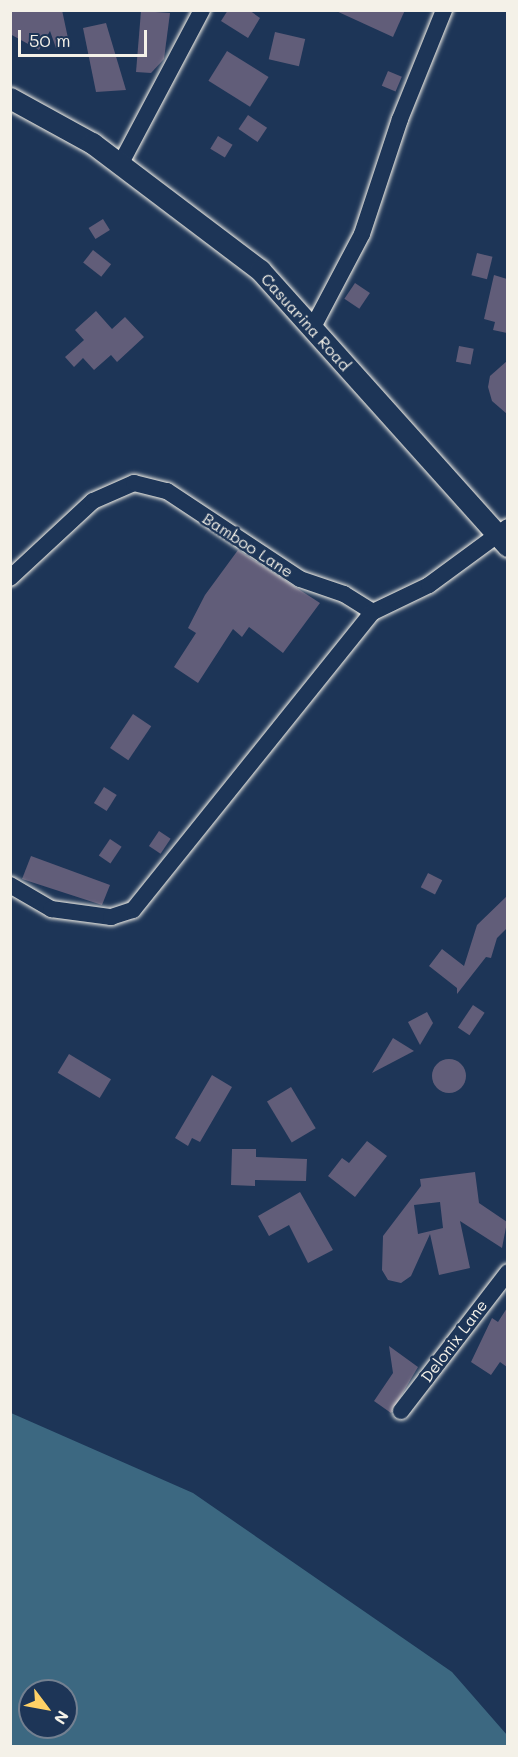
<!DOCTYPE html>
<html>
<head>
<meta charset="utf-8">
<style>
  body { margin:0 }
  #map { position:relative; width:518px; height:1757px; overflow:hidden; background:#1d3557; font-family:Mali,sans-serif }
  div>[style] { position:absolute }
  .water>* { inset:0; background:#3c6881 }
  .building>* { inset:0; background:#615d79; transform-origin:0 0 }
  .round { border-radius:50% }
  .roads { filter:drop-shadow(0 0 2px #f4f1e8) drop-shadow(0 0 2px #f4f1e8) }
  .minor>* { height:16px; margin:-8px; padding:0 8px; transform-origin:8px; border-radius:8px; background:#1d3557 }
  .tertiary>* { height:21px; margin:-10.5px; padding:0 10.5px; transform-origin:10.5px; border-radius:10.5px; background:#1d3557 }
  span { translate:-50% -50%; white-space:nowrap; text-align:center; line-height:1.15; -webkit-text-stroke:5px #1d3557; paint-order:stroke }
  .street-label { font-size:16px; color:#f4f1e8 }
  .frame { position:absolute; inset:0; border:12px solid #f4f1e8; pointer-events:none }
  .north { position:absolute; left:18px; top:1679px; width:60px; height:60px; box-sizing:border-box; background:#1d3557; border:2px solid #738091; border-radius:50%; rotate:122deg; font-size:16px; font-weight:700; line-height:24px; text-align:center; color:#f4f1e8 }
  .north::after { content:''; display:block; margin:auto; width:21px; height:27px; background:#ffd166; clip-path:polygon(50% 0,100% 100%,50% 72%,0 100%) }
  .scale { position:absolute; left:18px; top:30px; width:129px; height:27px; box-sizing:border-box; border:3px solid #f4f1e8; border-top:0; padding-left:8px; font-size:18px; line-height:21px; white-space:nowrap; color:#f4f1e8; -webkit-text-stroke:4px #1d3557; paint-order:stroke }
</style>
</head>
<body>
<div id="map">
  <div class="water">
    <div style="clip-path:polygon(evenodd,11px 1413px,193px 1493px,452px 1672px,507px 1735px,507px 1746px,11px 1746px,11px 1413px,30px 1691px,66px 1691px,66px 1727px,30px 1727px,30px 1691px)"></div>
  </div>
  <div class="building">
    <div style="clip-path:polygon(10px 10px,62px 10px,69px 43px,56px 48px,50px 31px,39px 50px,10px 34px)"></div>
    <div style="clip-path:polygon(228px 10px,249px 10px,260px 18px,248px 38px,221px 21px)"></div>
    <div style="clip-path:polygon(334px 10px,405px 10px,393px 37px)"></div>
    <div style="clip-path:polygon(141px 11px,170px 13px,164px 59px,151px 73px,136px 72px)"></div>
    <div style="clip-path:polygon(106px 23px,126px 90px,96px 92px,83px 28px)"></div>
    <div style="left:275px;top:32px;width:31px;height:28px;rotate:13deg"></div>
    <div style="left:227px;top:51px;width:49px;height:35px;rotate:32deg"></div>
    <div style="left:388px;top:71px;width:15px;height:16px;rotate:23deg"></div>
    <div style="left:248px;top:115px;width:23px;height:17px;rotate:34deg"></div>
    <div style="left:218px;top:136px;width:17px;height:15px;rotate:31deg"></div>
    <div style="left:103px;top:219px;width:13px;height:17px;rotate:58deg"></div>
    <div style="left:93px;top:250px;width:23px;height:16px;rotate:38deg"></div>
    <div style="left:477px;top:253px;width:16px;height:23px;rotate:14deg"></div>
    <div style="clip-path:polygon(494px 275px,507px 279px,507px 333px,493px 330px,495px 322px,484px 319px)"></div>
    <div style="left:355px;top:283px;width:18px;height:19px;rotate:34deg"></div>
    <div style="clip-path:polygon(96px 311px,112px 329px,125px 317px,144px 337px,117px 362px,111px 355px,94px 370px,83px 358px,74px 367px,65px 357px,84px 340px,75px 330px)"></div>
    <div style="left:459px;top:346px;width:15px;height:16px;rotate:11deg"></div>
    <div style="clip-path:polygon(507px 361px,507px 414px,492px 401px,488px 387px,490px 376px)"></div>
    <div style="clip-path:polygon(238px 550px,320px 603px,283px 653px,249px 627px,242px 637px,233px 629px,198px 683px,174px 667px,196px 633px,188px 628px,205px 595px)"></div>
    <div style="left:133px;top:714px;width:22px;height:41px;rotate:34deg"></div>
    <div style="left:104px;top:787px;width:15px;height:19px;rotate:32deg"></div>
    <div style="left:159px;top:831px;width:14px;height:18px;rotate:34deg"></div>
    <div style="left:110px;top:839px;width:14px;height:20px;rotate:34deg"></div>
    <div style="clip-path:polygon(31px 856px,110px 885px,102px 905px,22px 879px)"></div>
    <div style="left:428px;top:873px;width:16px;height:16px;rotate:27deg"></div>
    <div style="clip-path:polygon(507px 896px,507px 928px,497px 938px,491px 958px,486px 957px,457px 994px,457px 988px,429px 966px,442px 949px,464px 966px,477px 925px)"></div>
    <div style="left:473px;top:1005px;width:14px;height:27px;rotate:34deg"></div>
    <div style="clip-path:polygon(427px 1012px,433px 1023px,420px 1045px,408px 1022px)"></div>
    <div style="clip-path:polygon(393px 1038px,414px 1051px,372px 1073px)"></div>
    <div style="left:69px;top:1054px;width:49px;height:22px;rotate:31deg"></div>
    <div class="round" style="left:432px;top:1059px;width:34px;height:34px"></div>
    <div style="clip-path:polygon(212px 1075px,232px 1087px,200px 1142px,192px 1138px,188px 1146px,175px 1138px)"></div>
    <div style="left:291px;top:1087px;width:48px;height:28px;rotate:59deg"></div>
    <div style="clip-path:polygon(367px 1141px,387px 1156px,355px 1197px,328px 1176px,342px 1158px,349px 1163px)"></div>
    <div style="clip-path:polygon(232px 1149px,256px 1149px,256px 1157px,307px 1159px,306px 1181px,255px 1180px,255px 1186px,231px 1185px)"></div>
    <div style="clip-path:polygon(evenodd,475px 1172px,479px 1203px,507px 1222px,502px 1248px,460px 1221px,470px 1268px,439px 1275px,430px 1234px,411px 1276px,401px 1283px,388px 1280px,382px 1270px,383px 1236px,421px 1186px,420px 1179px,475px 1172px,440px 1202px,443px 1228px,418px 1234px,414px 1205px,440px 1202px)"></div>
    <div style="clip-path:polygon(300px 1192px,333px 1250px,308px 1263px,289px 1225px,269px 1236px,258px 1216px)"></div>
    <div style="clip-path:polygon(507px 1308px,507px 1367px,500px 1362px,491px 1375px,471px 1362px,492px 1318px,498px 1322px)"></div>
    <div style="clip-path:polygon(389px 1346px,418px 1367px,391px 1413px,374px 1401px,393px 1373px)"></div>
  </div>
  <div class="roads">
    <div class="minor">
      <div style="left:121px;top:163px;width:173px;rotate:-62.1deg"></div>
      <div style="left:313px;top:327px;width:105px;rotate:-62.2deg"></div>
      <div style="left:362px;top:234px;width:121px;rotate:-71.7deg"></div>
      <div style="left:400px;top:119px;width:118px;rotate:-68deg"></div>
      <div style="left:10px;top:578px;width:113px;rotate:-42.9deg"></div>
      <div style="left:93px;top:501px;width:45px;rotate:-23.7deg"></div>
      <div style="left:134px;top:483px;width:34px;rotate:14deg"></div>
      <div style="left:167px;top:491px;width:159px;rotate:33.5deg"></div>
      <div style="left:300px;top:579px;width:46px;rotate:18.8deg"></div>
      <div style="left:344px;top:594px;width:34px;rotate:32deg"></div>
      <div style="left:373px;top:612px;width:62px;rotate:-25.7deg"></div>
      <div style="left:429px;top:585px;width:98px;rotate:-36.3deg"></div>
      <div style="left:10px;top:885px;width:48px;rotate:30.3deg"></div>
      <div style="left:51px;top:909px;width:61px;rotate:7.6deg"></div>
      <div style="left:111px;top:917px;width:23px;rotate:-18deg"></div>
      <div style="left:133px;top:910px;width:383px;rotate:-51.2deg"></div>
      <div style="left:401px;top:1411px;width:175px;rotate:-52.4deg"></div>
    </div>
    <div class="tertiary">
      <div style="left:10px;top:98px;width:94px;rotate:28.8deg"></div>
      <div style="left:92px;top:143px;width:211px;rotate:37.1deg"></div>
      <div style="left:260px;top:270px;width:371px;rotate:48.1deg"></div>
    </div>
  </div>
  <div class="street-label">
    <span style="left:306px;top:322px;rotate:48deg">Casuarina Road</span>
    <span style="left:248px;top:545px;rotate:33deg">Bamboo Lane</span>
    <span style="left:454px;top:1341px;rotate:-53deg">Delonix Lane</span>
  </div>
  <div class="frame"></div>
  <div class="north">N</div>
  <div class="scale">50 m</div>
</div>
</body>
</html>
